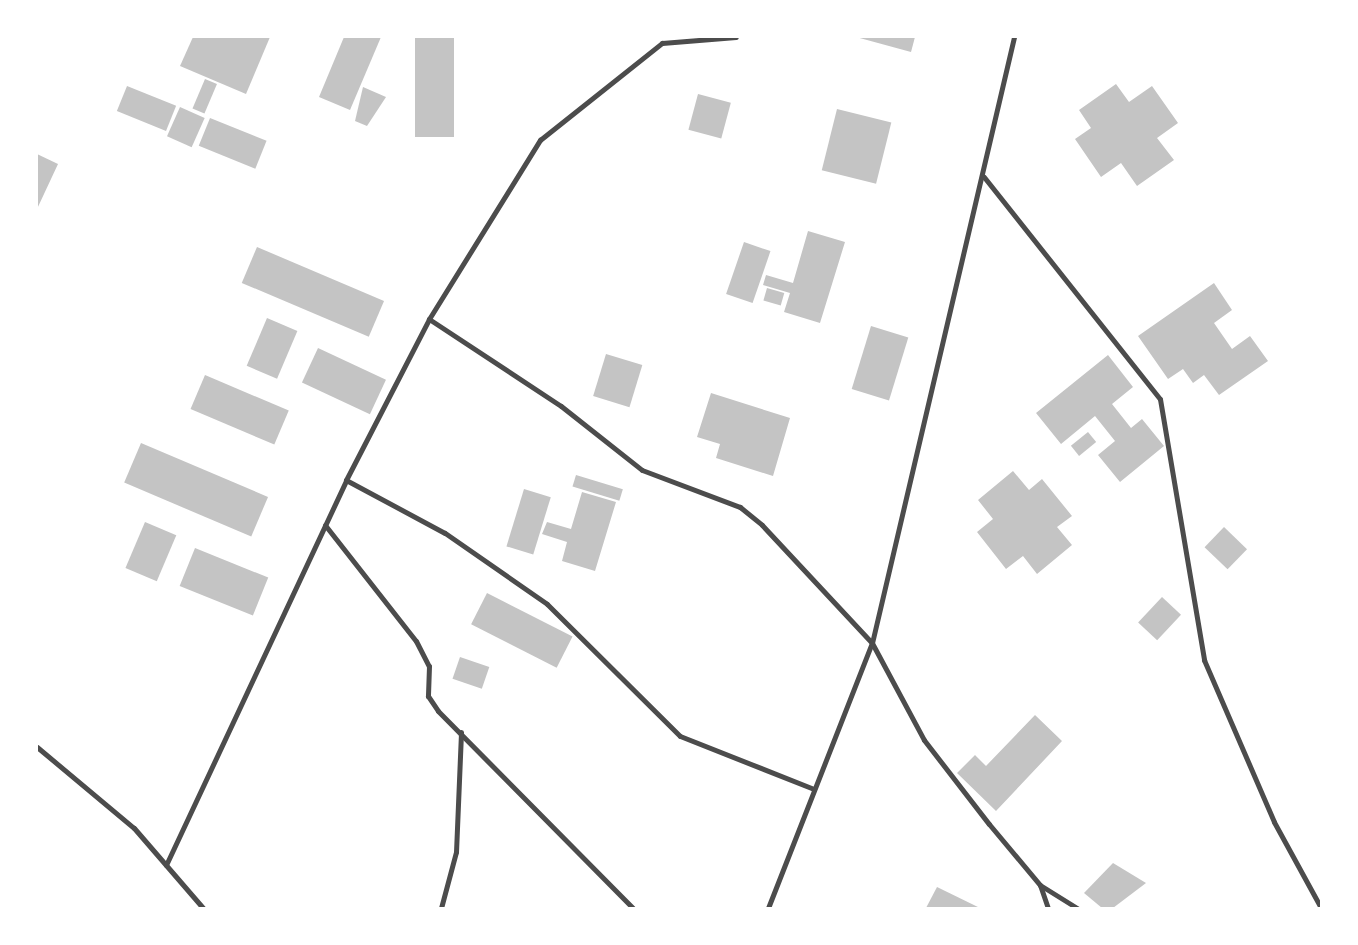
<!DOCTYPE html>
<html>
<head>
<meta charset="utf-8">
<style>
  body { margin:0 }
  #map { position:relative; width:1358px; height:945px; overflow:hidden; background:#fff; font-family:"Golos Text",sans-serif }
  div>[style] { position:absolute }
  .building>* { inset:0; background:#c4c4c4; transform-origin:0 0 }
  .service>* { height:5px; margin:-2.5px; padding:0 2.5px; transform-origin:2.5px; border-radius:2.5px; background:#4c4c4c }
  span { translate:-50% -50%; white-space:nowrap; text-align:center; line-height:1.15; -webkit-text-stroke:6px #fff; paint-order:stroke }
  .frame { position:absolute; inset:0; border:38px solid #fff; pointer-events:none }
</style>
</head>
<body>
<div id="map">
  <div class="building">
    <div style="clip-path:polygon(193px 37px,270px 37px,246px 94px,180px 66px)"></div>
    <div style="clip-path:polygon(344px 37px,381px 37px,350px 110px,319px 97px)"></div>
    <div style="left:415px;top:37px;width:39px;height:100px"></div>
    <div style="clip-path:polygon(856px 37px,915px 37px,911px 52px)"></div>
    <div style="left:205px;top:79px;width:13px;height:32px;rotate:23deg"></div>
    <div style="clip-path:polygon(1116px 84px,1129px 102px,1152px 86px,1178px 123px,1157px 138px,1174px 160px,1137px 186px,1121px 163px,1101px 177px,1075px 139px,1091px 128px,1079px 110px)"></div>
    <div style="left:127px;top:86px;width:53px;height:27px;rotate:22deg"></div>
    <div style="clip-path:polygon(363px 87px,386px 97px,367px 126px,355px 121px)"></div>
    <div style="left:698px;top:94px;width:34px;height:37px;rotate:15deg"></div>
    <div style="left:180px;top:107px;width:27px;height:32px;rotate:24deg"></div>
    <div style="left:837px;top:109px;width:56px;height:63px;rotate:14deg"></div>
    <div style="left:210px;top:118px;width:61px;height:30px;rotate:22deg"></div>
    <div style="clip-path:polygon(37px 154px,58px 164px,37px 209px)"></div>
    <div style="clip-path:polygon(808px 231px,845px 242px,820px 323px,784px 312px,790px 293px,763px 285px,766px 275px,793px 283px)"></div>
    <div style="left:744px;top:242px;width:28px;height:55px;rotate:19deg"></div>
    <div style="left:257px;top:247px;width:138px;height:39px;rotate:23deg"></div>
    <div style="clip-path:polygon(1214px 283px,1232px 310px,1214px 323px,1232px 349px,1250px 336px,1268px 361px,1219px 395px,1204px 375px,1193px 383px,1183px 369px,1168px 379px,1138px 336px)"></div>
    <div style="left:767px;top:288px;width:18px;height:13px;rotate:16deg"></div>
    <div style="left:267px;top:318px;width:33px;height:52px;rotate:23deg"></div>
    <div style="left:871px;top:326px;width:39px;height:66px;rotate:17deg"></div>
    <div style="left:318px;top:348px;width:75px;height:38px;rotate:25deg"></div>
    <div style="left:606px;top:354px;width:38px;height:44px;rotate:17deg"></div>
    <div style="clip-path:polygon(1108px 355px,1133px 387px,1112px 404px,1131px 428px,1142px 419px,1164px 446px,1120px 482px,1098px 455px,1115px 441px,1095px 416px,1061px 444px,1036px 413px)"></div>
    <div style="left:205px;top:375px;width:91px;height:37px;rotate:23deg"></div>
    <div style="clip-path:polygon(711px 393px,790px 418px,773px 476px,716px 458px,720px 444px,697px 437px)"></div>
    <div style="left:1088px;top:432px;width:13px;height:22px;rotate:51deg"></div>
    <div style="left:141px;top:443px;width:138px;height:43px;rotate:23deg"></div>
    <div style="clip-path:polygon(1013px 471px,1029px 490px,1042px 479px,1072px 516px,1057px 527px,1072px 545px,1037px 574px,1023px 556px,1006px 569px,977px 532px,993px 519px,978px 500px)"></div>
    <div style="left:576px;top:475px;width:49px;height:12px;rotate:17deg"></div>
    <div style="left:524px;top:489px;width:28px;height:60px;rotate:17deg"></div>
    <div style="clip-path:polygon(582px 492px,616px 502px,595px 571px,562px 561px,567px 542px,542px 534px,547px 522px,571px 529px)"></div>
    <div style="left:145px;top:522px;width:34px;height:50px;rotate:23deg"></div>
    <div style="left:1224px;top:527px;width:32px;height:28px;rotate:44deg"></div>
    <div style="left:195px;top:548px;width:79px;height:41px;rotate:22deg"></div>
    <div style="left:487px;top:593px;width:96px;height:35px;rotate:27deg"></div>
    <div style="left:1162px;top:597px;width:26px;height:35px;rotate:43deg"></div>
    <div style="left:460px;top:657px;width:31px;height:23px;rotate:19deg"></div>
    <div style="clip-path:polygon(1035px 715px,1062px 741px,996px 811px,957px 773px,975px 755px,986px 766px)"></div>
    <div style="clip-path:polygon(1113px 863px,1146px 883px,1113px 908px,1102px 908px,1084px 893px)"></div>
    <div style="clip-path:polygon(937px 887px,980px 908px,926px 908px)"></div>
  </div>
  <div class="service">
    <div style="left:984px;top:177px;width:283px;rotate:51.6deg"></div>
    <div style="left:1160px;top:399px;width:265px;rotate:80.4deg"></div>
    <div style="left:1204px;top:660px;width:176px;rotate:66.6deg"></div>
    <div style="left:1274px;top:822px;width:98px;rotate:61.3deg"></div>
    <div style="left:429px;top:319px;width:158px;rotate:33.4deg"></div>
    <div style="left:561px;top:406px;width:103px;rotate:38.3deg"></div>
    <div style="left:642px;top:470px;width:105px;rotate:20.7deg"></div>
    <div style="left:740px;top:507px;width:28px;rotate:39deg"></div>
    <div style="left:762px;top:525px;width:161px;rotate:47deg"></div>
    <div style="left:872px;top:643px;width:110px;rotate:61.8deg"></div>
    <div style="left:924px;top:740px;width:106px;rotate:52.3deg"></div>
    <div style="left:989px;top:824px;width:80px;rotate:50.1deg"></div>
    <div style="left:1040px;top:885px;width:44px;rotate:31.9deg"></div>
    <div style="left:346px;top:480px;width:112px;rotate:28.2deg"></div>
    <div style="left:445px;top:533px;width:124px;rotate:34.8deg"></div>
    <div style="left:547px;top:604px;width:187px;rotate:44.8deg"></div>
    <div style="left:680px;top:736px;width:144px;rotate:21.6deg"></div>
    <div style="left:325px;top:525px;width:147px;rotate:51.9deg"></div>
    <div style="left:416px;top:641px;width:28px;rotate:63deg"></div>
    <div style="left:429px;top:666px;width:30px;rotate:92deg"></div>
    <div style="left:428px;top:696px;width:18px;rotate:56deg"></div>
    <div style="left:438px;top:711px;width:277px;rotate:45.3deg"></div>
    <div style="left:37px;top:747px;width:126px;rotate:39.9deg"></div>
    <div style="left:134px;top:828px;width:106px;rotate:49.2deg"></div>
    <div style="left:166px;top:865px;width:425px;rotate:-64.9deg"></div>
    <div style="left:346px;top:480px;width:181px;rotate:-62.7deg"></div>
    <div style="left:429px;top:319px;width:211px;rotate:-58.2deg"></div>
    <div style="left:540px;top:140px;width:156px;rotate:-38.5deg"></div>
    <div style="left:662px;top:43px;width:74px;rotate:-4.6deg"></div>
    <div style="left:1040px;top:885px;width:24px;rotate:71deg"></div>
    <div style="left:441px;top:908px;width:58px;rotate:-75deg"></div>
    <div style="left:456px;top:852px;width:120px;rotate:-87.6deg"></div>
    <div style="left:768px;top:908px;width:285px;rotate:-68.6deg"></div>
    <div style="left:872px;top:643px;width:622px;rotate:-76.81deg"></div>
  </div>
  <div class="frame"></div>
</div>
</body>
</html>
